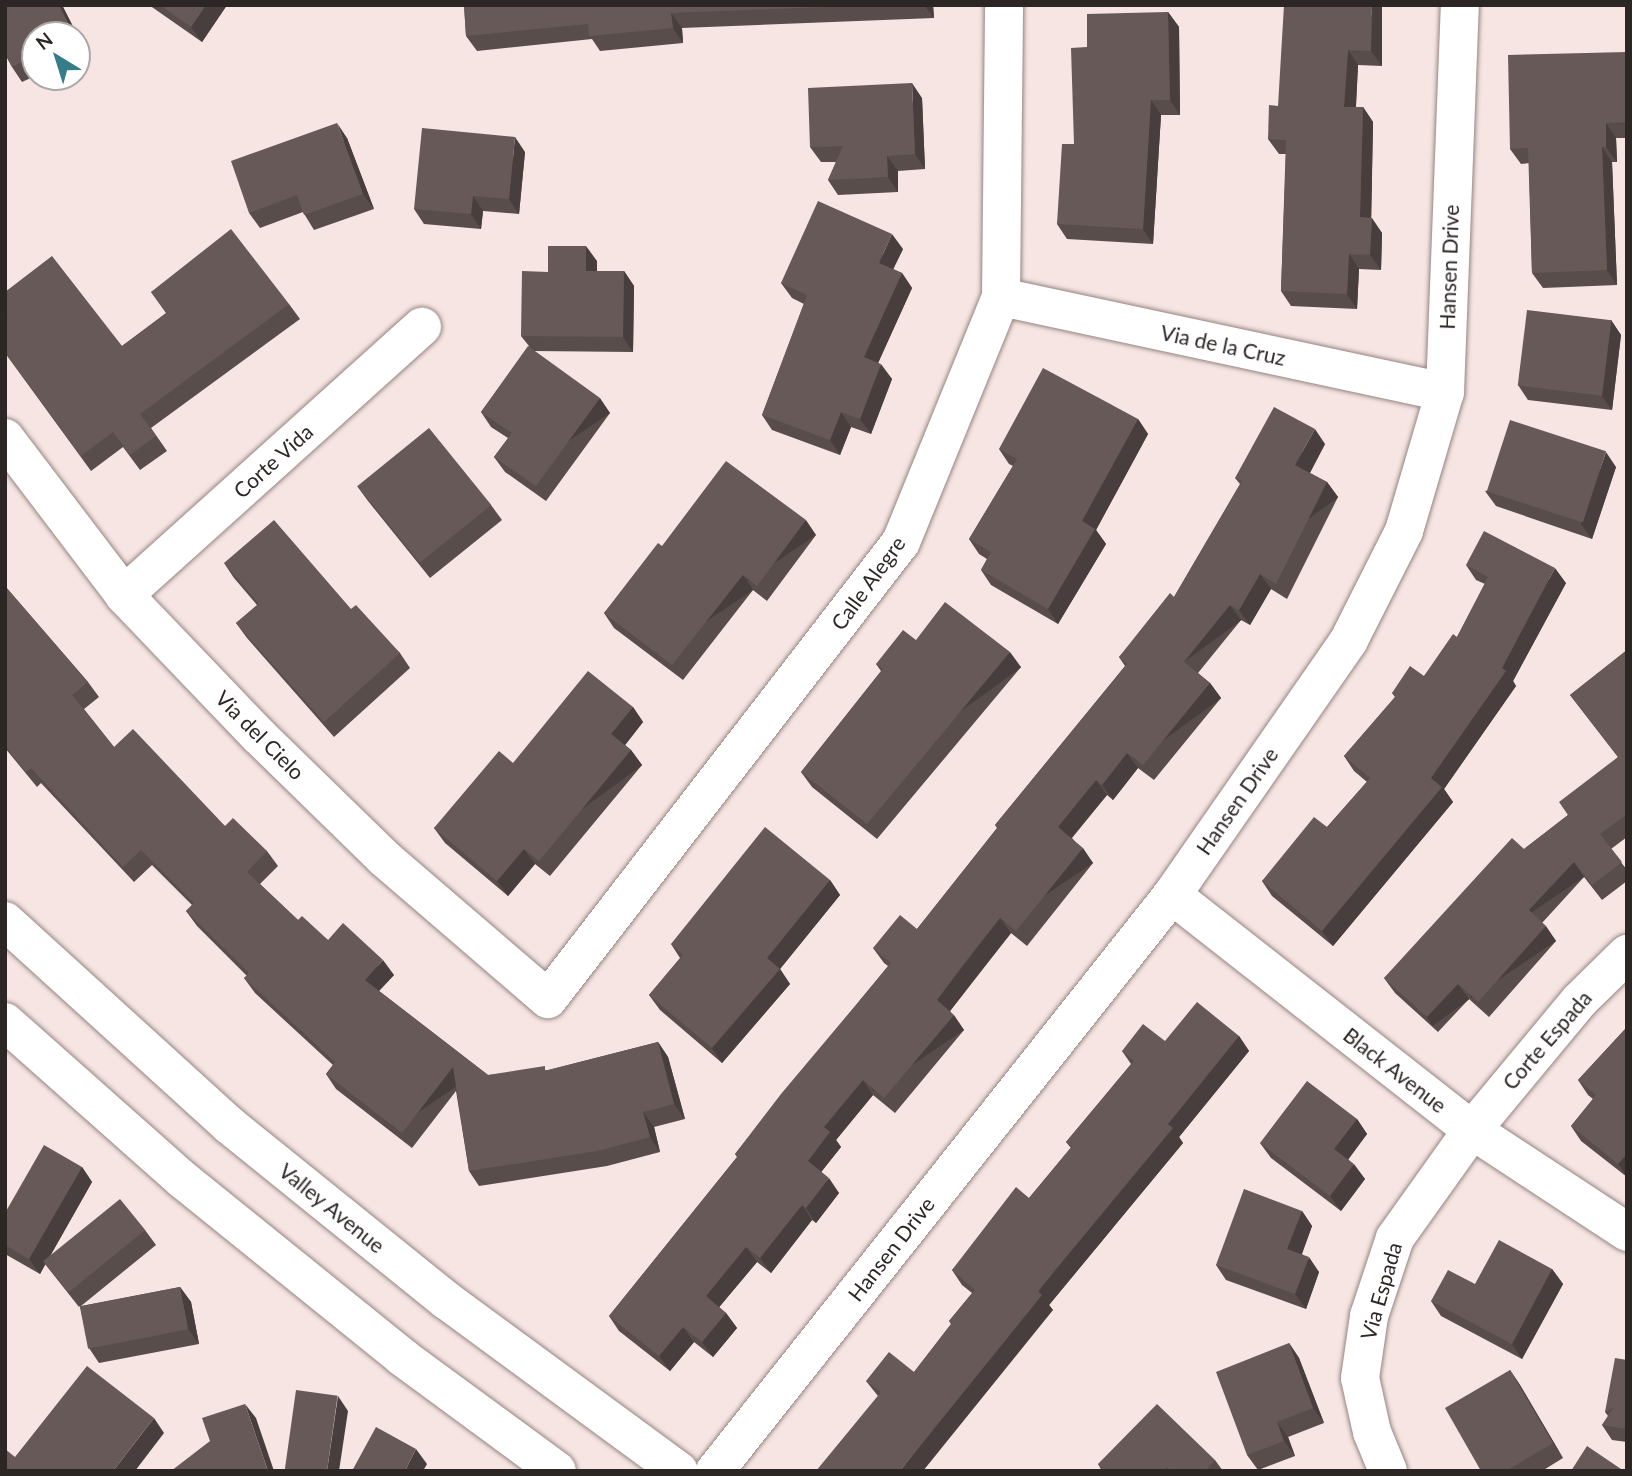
<!DOCTYPE html>
<html>
<head>
<meta charset="utf-8">
<style>
  body { margin:0 }
  #map { position:relative; width:1632px; height:1476px; overflow:hidden; background:#f6e5e2; font-family:Lato,sans-serif }
  div>[style] { position:absolute }
  .roads { filter:drop-shadow(0 0 2px #948582) drop-shadow(0 0 2px #948582) }
  .minor>* { height:38px; margin:-19px; padding:0 19px; transform-origin:19px; border-radius:19px; background:#fff }
  .major>* { height:38px; margin:-19px; padding:0 19px; transform-origin:19px; border-radius:19px; background:#fff }
  .wall>* { inset:0; background:#594d4b }
  .shaded-wall>* { inset:0; background:#483e3d; transform-origin:0 0 }
  .building>* { inset:0; background:#675957; transform-origin:0 0 }
  span { translate:-50% -50%; white-space:nowrap; text-align:center; line-height:1.15; -webkit-text-stroke:7px #fff; paint-order:stroke }
  .street-label { font-size:21px; color:#2c2625 }
  .frame { position:absolute; inset:0; border:7px solid #2c2625; pointer-events:none }
  .north { position:absolute; left:21px; top:21px; width:70px; height:70px; box-sizing:border-box; background:#fff; border:2px solid #aba8a8; border-radius:50%; rotate:322deg; font-size:19px; font-weight:700; line-height:28px; text-align:center; color:#2c2625 }
  .north::after { content:''; display:block; margin:auto; width:24px; height:32px; background:#377d89; clip-path:polygon(50% 0,100% 100%,50% 72%,0 100%) }
</style>
</head>
<body>
<div id="map">
  <div class="roads">
    <div class="minor">
      <div style="left:1001px;top:297px;width:454px;rotate:12.1deg"></div>
      <div style="left:5px;top:438px;width:197px;rotate:52.8deg"></div>
      <div style="left:124px;top:595px;width:194px;rotate:46.3deg"></div>
      <div style="left:258px;top:735px;width:176px;rotate:44.3deg"></div>
      <div style="left:384px;top:858px;width:216px;rotate:40.7deg"></div>
      <div style="left:548px;top:999px;width:577px;rotate:-52.32deg"></div>
      <div style="left:901px;top:542px;width:265px;rotate:-67.8deg"></div>
      <div style="left:1001px;top:297px;width:292px;rotate:-89.4deg"></div>
      <div style="left:124px;top:595px;width:401px;rotate:-42deg"></div>
      <div style="left:1172px;top:895px;width:381px;rotate:38.1deg"></div>
      <div style="left:1472px;top:1130px;width:186px;rotate:33.3deg"></div>
      <div style="left:715px;top:1471px;width:735px;rotate:-51.57deg"></div>
      <div style="left:1172px;top:895px;width:310px;rotate:-55.2deg"></div>
      <div style="left:1349px;top:640px;width:122px;rotate:-63.2deg"></div>
      <div style="left:1404px;top:531px;width:145px;rotate:-73.6deg"></div>
      <div style="left:1445px;top:392px;width:387px;rotate:-87.8deg"></div>
      <div style="left:1388px;top:1471px;width:42px;rotate:-112.3deg"></div>
      <div style="left:1372px;top:1432px;width:55px;rotate:-102.5deg"></div>
      <div style="left:1360px;top:1378px;width:63px;rotate:-81.7deg"></div>
      <div style="left:1369px;top:1316px;width:82px;rotate:-71.6deg"></div>
      <div style="left:1395px;top:1238px;width:133px;rotate:-54.5deg"></div>
      <div style="left:1472px;top:1130px;width:169px;rotate:-50.3deg"></div>
      <div style="left:1580px;top:1000px;width:66px;rotate:-44.4deg"></div>
    </div>
    <div class="major">
      <div style="left:5px;top:921px;width:303px;rotate:42.3deg"></div>
      <div style="left:229px;top:1125px;width:279px;rotate:38.9deg"></div>
      <div style="left:446px;top:1300px;width:289px;rotate:36.3deg"></div>
      <div style="left:5px;top:1022px;width:238px;rotate:41.6deg"></div>
      <div style="left:183px;top:1180px;width:282px;rotate:38.9deg"></div>
      <div style="left:402px;top:1357px;width:192px;rotate:36.3deg"></div>
    </div>
  </div>
  <div class="wall">
    <div style="clip-path:polygon(5px 5px,62px 5px,85px 50px,77px 54px,77px 35px,35px 35px,35px 76px,22px 82px,12px 67px,5px 54px)"></div>
    <div style="clip-path:polygon(149px 5px,227px 5px,202px 42px)"></div>
    <div style="clip-path:polygon(464px 5px,933px 5px,934px 18px,682px 28px,683px 43px,600px 51px,592px 39px,477px 51px,466px 36px)"></div>
    <div style="clip-path:polygon(1382px 5px,1382px 66px,1358px 65px,1356px 107px,1363px 107px,1373px 122px,1371px 218px,1382px 233px,1381px 270px,1359px 269px,1357px 309px,1291px 306px,1281px 291px,1286px 154px,1279px 154px,1268px 139px,1278px 106px)"></div>
    <div style="clip-path:polygon(1168px 12px,1179px 27px,1180px 115px,1161px 115px,1153px 244px,1067px 239px,1057px 224px,1074px 144px,1087px 47px)"></div>
    <div style="clip-path:polygon(1627px 52px,1627px 138px,1616px 138px,1617px 162px,1612px 162px,1617px 285px,1543px 288px,1532px 273px,1529px 163px,1521px 164px,1510px 149px)"></div>
    <div style="clip-path:polygon(922px 98px,925px 169px,898px 171px,898px 192px,838px 195px,828px 180px,836px 162px,821px 162px,810px 147px)"></div>
    <div style="clip-path:polygon(347px 138px,374px 209px,314px 230px,303px 212px,260px 228px,249px 213px)"></div>
    <div style="clip-path:polygon(525px 152px,519px 214px,483px 211px,481px 229px,424px 224px,414px 209px)"></div>
    <div style="clip-path:polygon(903px 249px,893px 269px,902px 273px,912px 288px,878px 363px,892px 379px,871px 434px,851px 427px,840px 455px,772px 430px,762px 415px,804px 304px,792px 298px,781px 283px)"></div>
    <div style="clip-path:polygon(597px 261px,597px 271px,624px 271px,634px 286px,633px 352px,534px 351px,610px 413px,546px 501px,505px 472px,494px 457px,508px 438px,491px 427px,481px 412px,529px 346px,521px 336px,548px 272px)"></div>
    <div style="clip-path:polygon(5px 292px,122px 346px,166px 313px,151px 292px,289px 304px,300px 319px,151px 428px,167px 451px,140px 470px,123px 447px,91px 471px,5px 353px,7px 315px,5px 312px)"></div>
    <div style="clip-path:polygon(1611px 320px,1621px 335px,1612px 410px,1528px 400px,1518px 385px)"></div>
    <div style="clip-path:polygon(1138px 419px,1148px 434px,1096px 530px,1106px 544px,1058px 624px,991px 585px,981px 570px,987px 559px,979px 554px,969px 539px,1013px 466px,1009px 464px,999px 449px)"></div>
    <div style="clip-path:polygon(1325px 444px,1310px 473px,1327px 482px,1338px 497px,1287px 599px,1271px 589px,1250px 625px,1241px 620px,1198px 673px,1210px 683px,1221px 698px,1154px 780px,1138px 768px,1113px 800px,1107px 795px,1072px 838px,1093px 863px,1027px 946px,1011px 933px,973px 981px,950px 1011px,964px 1030px,895px 1113px,873px 1095px,836px 1140px,841px 1147px,821px 1172px,839px 1193px,816px 1223px,812px 1220px,771px 1273px,757px 1262px,719px 1307px,726px 1313px,737px 1328px,713px 1357px,694px 1342px,670px 1371px,619px 1331px,609px 1316px,737px 1157px,735px 1154px,888px 966px,884px 963px,873px 948px,917px 929px,997px 828px,995px 825px,1125px 666px,1119px 657px,1174px 597px,1240px 484px,1235px 478px)"></div>
    <div style="clip-path:polygon(1616px 467px,1592px 539px,1496px 506px,1485px 491px)"></div>
    <div style="clip-path:polygon(357px 486px,491px 505px,502px 520px,430px 578px,368px 501px)"></div>
    <div style="clip-path:polygon(816px 535px,767px 601px,753px 590px,683px 680px,614px 628px,604px 613px,662px 546px)"></div>
    <div style="clip-path:polygon(224px 563px,351px 609px,400px 653px,410px 668px,334px 737px,247px 638px,236px 623px,257px 605px,234px 578px)"></div>
    <div style="clip-path:polygon(1466px 565px,1566px 583px,1513px 681px,1516px 686px,1444px 789px,1453px 802px,1333px 946px,1272px 896px,1262px 881px,1327px 827px,1367px 782px,1354px 771px,1344px 756px,1395px 697px,1392px 693px,1424px 676px,1457px 637px,1485px 584px,1476px 580px)"></div>
    <div style="clip-path:polygon(5px 586px,88px 682px,99px 697px,84px 709px,114px 747px,225px 826px,267px 851px,278px 866px,260px 884px,298px 920px,328px 940px,394px 975px,379px 991px,488px 1075px,548px 1070px,658px 1042px,668px 1057px,685px 1119px,654px 1127px,660px 1152px,607px 1166px,479px 1186px,469px 1171px,456px 1091px,412px 1148px,336px 1089px,326px 1074px,333px 1065px,255px 993px,244px 978px,247px 976px,197px 926px,186px 911px,192px 905px,152px 865px,134px 882px,41px 783px,37px 787px,5px 748px)"></div>
    <div style="clip-path:polygon(916px 640px,1021px 667px,877px 839px,812px 787px,801px 772px,881px 671px,876px 664px)"></div>
    <div style="clip-path:polygon(1627px 650px,1627px 837px,1611px 849px,1627px 870px,1627px 881px,1602px 900px,1584px 877px,1542px 923px,1556px 941px,1489px 1017px,1469px 999px,1438px 1032px,1395px 993px,1384px 978px,1524px 849px,1568px 815px,1618px 757px,1570px 695px)"></div>
    <div style="clip-path:polygon(633px 707px,643px 722px,625px 745px,631px 750px,642px 765px,550px 876px,535px 864px,508px 896px,445px 843px,434px 828px,513px 763px)"></div>
    <div style="clip-path:polygon(830px 880px,840px 895px,780px 969px,790px 984px,722px 1063px,660px 1010px,649px 995px,680px 958px,671px 944px)"></div>
    <div style="clip-path:polygon(1627px 1027px,1627px 1177px,1581px 1141px,1571px 1126px,1593px 1099px,1588px 1095px,1578px 1080px)"></div>
    <div style="clip-path:polygon(1239px 1036px,1249px 1051px,1179px 1137px,1183px 1143px,1049px 1305px,1053px 1310px,878px 1396px,866px 1381px,914px 1372px,951px 1324px,949px 1321px,972px 1293px,962px 1285px,952px 1270px,1029px 1198px,1071px 1148px,1066px 1142px,1131px 1064px,1122px 1051px,1165px 1041px)"></div>
    <div style="clip-path:polygon(1357px 1119px,1367px 1134px,1348px 1159px,1365px 1179px,1341px 1211px,1271px 1158px,1260px 1143px)"></div>
    <div style="clip-path:polygon(82px 1167px,92px 1182px,50px 1256px,145px 1230px,156px 1245px,81px 1306px,180px 1287px,191px 1302px,199px 1344px,99px 1363px,89px 1348px,80px 1306px,79px 1307px,45px 1264px,40px 1274px,5px 1254px,5px 1213px)"></div>
    <div style="clip-path:polygon(1302px 1211px,1312px 1226px,1302px 1254px,1319px 1272px,1306px 1309px,1226px 1280px,1216px 1265px)"></div>
    <div style="clip-path:polygon(1552px 1269px,1563px 1284px,1522px 1359px,1441px 1316px,1431px 1301px,1475px 1284px)"></div>
    <div style="clip-path:polygon(1289px 1343px,1299px 1358px,1324px 1423px,1288px 1437px,1295px 1456px,1258px 1470px,1247px 1455px)"></div>
    <div style="clip-path:polygon(1627px 1360px,1627px 1442px,1612px 1440px,1602px 1425px,1608px 1416px,1605px 1412px)"></div>
    <div style="clip-path:polygon(1510px 1370px,1520px 1385px,1563px 1458px,1542px 1471px,1481px 1471px)"></div>
    <div style="clip-path:polygon(1215px 1460px,1223px 1471px,1102px 1471px,1098px 1464px)"></div>
  </div>
  <div class="shaded-wall">
    <div style="clip-path:polygon(59px 5px,62px 5px,85px 50px,77px 38px,77px 35px,74px 35px)"></div>
    <div style="clip-path:polygon(206px 5px,227px 5px,202px 42px,191px 27px)"></div>
    <div style="clip-path:polygon(924px 5px,933px 5px,934px 18px)"></div>
    <div style="clip-path:polygon(1372px 5px,1382px 5px,1382px 66px,1371px 51px)"></div>
    <div style="clip-path:polygon(1168px 12px,1179px 27px,1180px 115px,1170px 100px)"></div>
    <div style="clip-path:polygon(671px 13px,682px 28px,683px 43px,673px 28px)"></div>
    <div style="clip-path:polygon(1348px 50px,1358px 65px,1355px 122px,1344px 107px)"></div>
    <div style="clip-path:polygon(912px 83px,922px 98px,925px 169px,915px 154px)"></div>
    <div style="clip-path:polygon(1151px 100px,1161px 115px,1153px 244px,1143px 229px)"></div>
    <div style="clip-path:polygon(1363px 107px,1373px 122px,1371px 232px,1360px 217px)"></div>
    <div style="clip-path:polygon(337px 123px,347px 138px,374px 209px,363px 194px)"></div>
    <div style="clip-path:polygon(1606px 123px,1616px 138px,1617px 162px,1606px 147px)"></div>
    <div style="clip-path:polygon(515px 137px,525px 152px,519px 214px,509px 199px)"></div>
    <div style="clip-path:polygon(1602px 147px,1612px 162px,1617px 285px,1607px 270px)"></div>
    <div style="clip-path:polygon(887px 156px,898px 171px,898px 192px,888px 177px)"></div>
    <div style="clip-path:polygon(473px 196px,483px 211px,481px 229px,471px 214px)"></div>
    <div style="clip-path:polygon(1372px 218px,1382px 233px,1381px 270px,1370px 255px)"></div>
    <div style="clip-path:polygon(892px 234px,903px 249px,889px 278px,879px 263px)"></div>
    <div style="clip-path:polygon(586px 246px,597px 261px,597px 286px,586px 271px)"></div>
    <div style="clip-path:polygon(1349px 254px,1359px 269px,1357px 309px,1347px 294px)"></div>
    <div style="clip-path:polygon(624px 271px,634px 286px,633px 352px,623px 337px)"></div>
    <div style="clip-path:polygon(902px 273px,912px 288px,874px 372px,864px 357px)"></div>
    <div style="clip-path:polygon(1611px 320px,1621px 335px,1612px 410px,1601px 395px)"></div>
    <div style="clip-path:polygon(881px 364px,892px 379px,871px 434px,860px 419px)"></div>
    <div style="left:600px;top:398px;width:18px;height:109px;rotate:56deg"></div>
    <div style="clip-path:polygon(841px 412px,851px 427px,840px 455px,830px 440px)"></div>
    <div style="clip-path:polygon(1138px 419px,1148px 434px,1096px 530px,1106px 544px,1058px 624px,1048px 609px,1082px 521px)"></div>
    <div style="clip-path:polygon(1315px 429px,1325px 444px,1306px 480px,1295px 465px)"></div>
    <div style="clip-path:polygon(1606px 452px,1616px 467px,1592px 539px,1581px 524px)"></div>
    <div style="left:1327px;top:482px;width:19px;height:114px;rotate:54deg"></div>
    <div style="left:806px;top:520px;width:18px;height:82px;rotate:56deg"></div>
    <div style="clip-path:polygon(1555px 568px,1566px 583px,1513px 681px,1516px 686px,1444px 789px,1453px 802px,1333px 946px,1322px 931px,1431px 778px,1502px 668px)"></div>
    <div style="clip-path:polygon(1260px 574px,1271px 589px,1250px 625px,1239px 610px)"></div>
    <div style="left:743px;top:575px;width:18px;height:115px;rotate:56deg"></div>
    <div style="left:1230px;top:605px;width:19px;height:73px;rotate:54deg"></div>
    <div style="left:1010px;top:652px;width:19px;height:224px;rotate:54deg"></div>
    <div style="left:1210px;top:683px;width:19px;height:106px;rotate:54deg"></div>
    <div style="clip-path:polygon(633px 707px,643px 722px,622px 749px,611px 734px)"></div>
    <div style="left:631px;top:750px;width:19px;height:144px;rotate:54deg"></div>
    <div style="clip-path:polygon(1127px 753px,1138px 768px,1113px 800px,1102px 785px)"></div>
    <div style="clip-path:polygon(1096px 780px,1107px 795px,1068px 842px,1058px 827px)"></div>
    <div style="left:1083px;top:848px;width:18px;height:107px;rotate:56deg"></div>
    <div style="clip-path:polygon(524px 849px,535px 864px,508px 896px,497px 881px)"></div>
    <div style="left:1574px;top:862px;width:18px;height:66px;rotate:56deg"></div>
    <div style="clip-path:polygon(830px 880px,840px 895px,780px 969px,790px 984px,722px 1063px,712px 1048px,767px 958px)"></div>
    <div style="clip-path:polygon(1000px 918px,1011px 933px,947px 1015px,937px 1000px)"></div>
    <div style="left:1546px;top:926px;width:18px;height:102px;rotate:56deg"></div>
    <div style="clip-path:polygon(383px 960px,394px 975px,375px 995px,365px 980px)"></div>
    <div style="left:1458px;top:984px;width:19px;height:45px;rotate:54deg"></div>
    <div style="left:954px;top:1015px;width:18px;height:109px;rotate:56deg"></div>
    <div style="clip-path:polygon(1239px 1036px,1249px 1051px,1179px 1137px,1183px 1143px,1049px 1305px,1053px 1310px,923px 1471px,900px 1471px,1168px 1124px)"></div>
    <div style="clip-path:polygon(658px 1042px,668px 1057px,685px 1119px,674px 1104px)"></div>
    <div style="left:453px;top:1067px;width:18px;height:83px;rotate:56deg"></div>
    <div style="clip-path:polygon(863px 1080px,873px 1095px,836px 1140px,841px 1147px,818px 1176px,808px 1161px,824px 1127px)"></div>
    <div style="clip-path:polygon(643px 1112px,654px 1127px,660px 1152px,650px 1137px)"></div>
    <div style="clip-path:polygon(1357px 1119px,1367px 1134px,1345px 1164px,1334px 1149px)"></div>
    <div style="clip-path:polygon(1627px 1154px,1627px 1176px,1618px 1164px)"></div>
    <div style="clip-path:polygon(1354px 1164px,1365px 1179px,1341px 1211px,1330px 1196px)"></div>
    <div style="clip-path:polygon(82px 1167px,92px 1182px,40px 1274px,29px 1259px)"></div>
    <div style="clip-path:polygon(829px 1178px,839px 1193px,816px 1223px,806px 1208px)"></div>
    <div style="clip-path:polygon(802px 1205px,812px 1220px,771px 1273px,760px 1258px)"></div>
    <div style="clip-path:polygon(1302px 1211px,1312px 1226px,1298px 1264px,1287px 1249px)"></div>
    <div style="clip-path:polygon(746px 1247px,757px 1262px,716px 1311px,706px 1296px)"></div>
    <div style="clip-path:polygon(1309px 1257px,1319px 1272px,1306px 1309px,1295px 1294px)"></div>
    <div style="clip-path:polygon(1552px 1269px,1563px 1284px,1522px 1359px,1512px 1344px)"></div>
    <div style="clip-path:polygon(180px 1287px,191px 1302px,199px 1344px,188px 1329px)"></div>
    <div style="clip-path:polygon(726px 1313px,737px 1328px,713px 1357px,702px 1342px)"></div>
    <div style="clip-path:polygon(683px 1327px,694px 1342px,670px 1371px,659px 1356px)"></div>
    <div style="clip-path:polygon(1289px 1343px,1299px 1358px,1324px 1423px,1313px 1408px)"></div>
    <div style="clip-path:polygon(1510px 1370px,1520px 1385px,1563px 1458px,1553px 1443px)"></div>
    <div style="clip-path:polygon(338px 1396px,348px 1411px,339px 1471px,327px 1471px)"></div>
    <div style="clip-path:polygon(245px 1404px,256px 1418px,274px 1471px,268px 1471px)"></div>
    <div style="clip-path:polygon(154px 1418px,164px 1433px,135px 1471px,113px 1471px)"></div>
    <div style="clip-path:polygon(1277px 1422px,1288px 1437px,1295px 1456px,1284px 1441px)"></div>
    <div style="clip-path:polygon(416px 1449px,427px 1464px,423px 1471px,405px 1471px)"></div>
  </div>
  <div class="building">
    <div style="clip-path:polygon(5px 5px,59px 5px,74px 35px,35px 35px,35px 55px,12px 67px,5px 54px)"></div>
    <div style="clip-path:polygon(160px 5px,206px 5px,191px 27px)"></div>
    <div style="clip-path:polygon(464px 5px,876px 5px,671px 13px,673px 28px,589px 36px,588px 24px,466px 36px)"></div>
    <div style="clip-path:polygon(1284px 5px,1372px 5px,1371px 51px,1348px 50px,1344px 107px,1363px 107px,1360px 217px,1372px 218px,1370px 255px,1349px 254px,1347px 294px,1281px 291px,1286px 140px,1268px 139px,1269px 105px,1278px 106px)"></div>
    <div style="clip-path:polygon(1168px 12px,1170px 100px,1151px 100px,1143px 229px,1057px 224px,1062px 144px,1074px 144px,1071px 48px,1087px 47px,1087px 14px)"></div>
    <div style="clip-path:polygon(1627px 52px,1627px 122px,1606px 123px,1606px 147px,1602px 147px,1607px 270px,1532px 273px,1528px 148px,1510px 149px,1508px 55px)"></div>
    <div style="clip-path:polygon(912px 83px,915px 154px,887px 156px,888px 177px,828px 180px,843px 146px,810px 147px,808px 88px)"></div>
    <div style="clip-path:polygon(337px 123px,363px 194px,304px 215px,297px 195px,249px 213px,231px 161px)"></div>
    <div style="clip-path:polygon(422px 128px,515px 137px,509px 199px,473px 196px,471px 214px,414px 209px)"></div>
    <div style="clip-path:polygon(818px 201px,892px 234px,879px 263px,902px 273px,864px 357px,881px 364px,860px 419px,841px 412px,830px 440px,762px 415px,807px 295px,781px 283px)"></div>
    <div style="clip-path:polygon(231px 229px,289px 304px,140px 414px,156px 436px,130px 455px,113px 432px,81px 456px,5px 352px,5px 316px,8px 314px,5px 311px,5px 292px,52px 256px,122px 346px,167px 313px,151px 292px)"></div>
    <div style="clip-path:polygon(548px 246px,586px 246px,586px 271px,624px 271px,623px 337px,521px 336px,522px 271px,548px 272px)"></div>
    <div style="left:1527px;top:310px;width:85px;height:76px;rotate:7deg"></div>
    <div style="clip-path:polygon(528px 346px,600px 398px,536px 486px,494px 457px,512px 433px,481px 412px)"></div>
    <div style="clip-path:polygon(1043px 368px,1138px 419px,1082px 521px,1095px 529px,1048px 609px,981px 570px,991px 552px,969px 539px,1017px 459px,999px 449px)"></div>
    <div style="clip-path:polygon(1274px 407px,1315px 429px,1295px 465px,1327px 482px,1276px 584px,1260px 574px,1239px 610px,1230px 605px,1184px 662px,1210px 683px,1143px 765px,1127px 753px,1102px 785px,1096px 780px,1058px 827px,1083px 848px,1016px 931px,1000px 918px,962px 966px,937px 1000px,954px 1015px,901px 1078px,884px 1098px,863px 1080px,824px 1127px,830px 1132px,808px 1161px,829px 1178px,806px 1208px,802px 1205px,760px 1258px,746px 1247px,706px 1296px,726px 1313px,702px 1342px,683px 1327px,659px 1356px,609px 1316px,738px 1156px,735px 1154px,781px 1094px,891px 963px,873px 948px,900px 915px,917px 929px,998px 827px,995px 825px,1127px 664px,1119px 657px,1170px 593px,1174px 597px,1242px 481px,1235px 478px)"></div>
    <div style="left:1510px;top:420px;width:101px;height:75px;rotate:18deg"></div>
    <div style="left:429px;top:428px;width:99px;height:92px;rotate:51deg"></div>
    <div style="clip-path:polygon(726px 461px,806px 520px,757px 586px,743px 575px,672px 665px,604px 613px,658px 543px,662px 546px)"></div>
    <div style="clip-path:polygon(274px 520px,351px 609px,356px 605px,400px 653px,324px 722px,236px 623px,259px 604px,224px 563px)"></div>
    <div style="clip-path:polygon(1484px 531px,1555px 568px,1502px 668px,1506px 671px,1431px 778px,1442px 787px,1322px 931px,1262px 881px,1314px 817px,1327px 827px,1370px 778px,1344px 756px,1396px 696px,1392px 693px,1410px 666px,1424px 676px,1453px 634px,1457px 637px,1488px 577px,1466px 565px)"></div>
    <div style="clip-path:polygon(5px 586px,88px 682px,72px 695px,114px 747px,133px 729px,225px 826px,233px 818px,267px 851px,247px 872px,298px 920px,302px 916px,328px 940px,343px 923px,383px 960px,365px 980px,488px 1075px,545px 1066px,545px 1071px,658px 1042px,674px 1104px,643px 1112px,650px 1137px,597px 1151px,469px 1171px,453px 1067px,402px 1133px,326px 1074px,335px 1062px,244px 978px,249px 973px,186px 911px,194px 903px,141px 850px,123px 867px,31px 768px,26px 772px,5px 746px)"></div>
    <div style="clip-path:polygon(945px 602px,1010px 652px,867px 824px,801px 772px,883px 669px,876px 664px,903px 630px,916px 640px)"></div>
    <div style="clip-path:polygon(1627px 650px,1627px 814px,1600px 834px,1622px 862px,1592px 885px,1574px 862px,1529px 910px,1546px 926px,1478px 1002px,1458px 984px,1427px 1017px,1384px 978px,1512px 838px,1524px 849px,1568px 815px,1559px 802px,1618px 757px,1570px 695px)"></div>
    <div style="clip-path:polygon(588px 671px,633px 707px,611px 734px,631px 750px,539px 861px,524px 849px,497px 881px,434px 828px,499px 751px,513px 763px)"></div>
    <div style="clip-path:polygon(765px 827px,830px 880px,767px 958px,780px 969px,712px 1048px,649px 995px,683px 955px,671px 944px)"></div>
    <div style="clip-path:polygon(1197px 1002px,1239px 1036px,1168px 1124px,1173px 1128px,1038px 1291px,1042px 1295px,900px 1471px,816px 1471px,881px 1392px,866px 1381px,889px 1352px,914px 1372px,952px 1323px,949px 1321px,975px 1290px,952px 1270px,1016px 1187px,1029px 1198px,1072px 1146px,1066px 1142px,1134px 1061px,1122px 1051px,1143px 1024px,1165px 1041px)"></div>
    <div style="clip-path:polygon(1627px 1027px,1627px 1154px,1618px 1164px,1571px 1126px,1596px 1095px,1578px 1080px)"></div>
    <div style="clip-path:polygon(1307px 1081px,1357px 1119px,1334px 1149px,1354px 1164px,1330px 1196px,1260px 1143px)"></div>
    <div style="clip-path:polygon(44px 1145px,82px 1167px,29px 1259px,5px 1245px,5px 1213px)"></div>
    <div style="clip-path:polygon(1244px 1189px,1302px 1211px,1287px 1249px,1309px 1257px,1295px 1294px,1216px 1265px)"></div>
    <div style="left:120px;top:1199px;width:40px;height:99px;rotate:51deg"></div>
    <div style="clip-path:polygon(1499px 1240px,1552px 1269px,1512px 1344px,1431px 1301px,1448px 1270px,1475px 1284px)"></div>
    <div style="left:180px;top:1287px;width:43px;height:102px;rotate:79deg"></div>
    <div style="clip-path:polygon(1289px 1343px,1313px 1408px,1277px 1422px,1284px 1441px,1247px 1455px,1216px 1372px)"></div>
    <div style="clip-path:polygon(1615px 1358px,1627px 1360px,1627px 1429px,1602px 1425px,1614px 1407px,1605px 1412px)"></div>
    <div style="clip-path:polygon(87px 1366px,154px 1418px,113px 1471px,5px 1471px,5px 1449px,15px 1457px)"></div>
    <div style="clip-path:polygon(1510px 1370px,1553px 1443px,1506px 1471px,1481px 1471px,1445px 1408px)"></div>
    <div style="left:296px;top:1390px;width:42px;height:82px;rotate:8deg"></div>
    <div style="clip-path:polygon(245px 1404px,268px 1471px,171px 1471px,210px 1441px,202px 1418px)"></div>
    <div style="clip-path:polygon(1157px 1404px,1215px 1460px,1205px 1471px,1171px 1471px,1167px 1467px,1164px 1471px,1104px 1471px,1098px 1464px)"></div>
    <div style="clip-path:polygon(376px 1427px,416px 1449px,405px 1471px,352px 1471px)"></div>
    <div style="clip-path:polygon(1587px 1446px,1624px 1471px,1571px 1471px)"></div>
  </div>
  <div class="street-label">
    <span style="left:1449px;top:267px;rotate:-88deg">Hansen Drive</span>
    <span style="left:1223px;top:345px;rotate:12deg">Via de la Cruz</span>
    <span style="left:273px;top:461px;rotate:-42deg">Corte Vida</span>
    <span style="left:868px;top:583px;rotate:-54deg">Calle Alegre</span>
    <span style="left:260px;top:735px;rotate:45deg">Via del Cielo</span>
    <span style="left:1237px;top:801px;rotate:-55deg">Hansen Drive</span>
    <span style="left:1547px;top:1040px;rotate:-49deg">Corte Espada</span>
    <span style="left:1395px;top:1070px;rotate:38deg">Black Avenue</span>
    <span style="left:332px;top:1208px;rotate:39deg">Valley Avenue</span>
    <span style="left:891px;top:1249px;rotate:-52deg">Hansen Drive</span>
    <span style="left:1381px;top:1291px;rotate:-74deg">Via Espada</span>
  </div>
  <div class="frame"></div>
  <div class="north">N</div>
</div>
</body>
</html>
